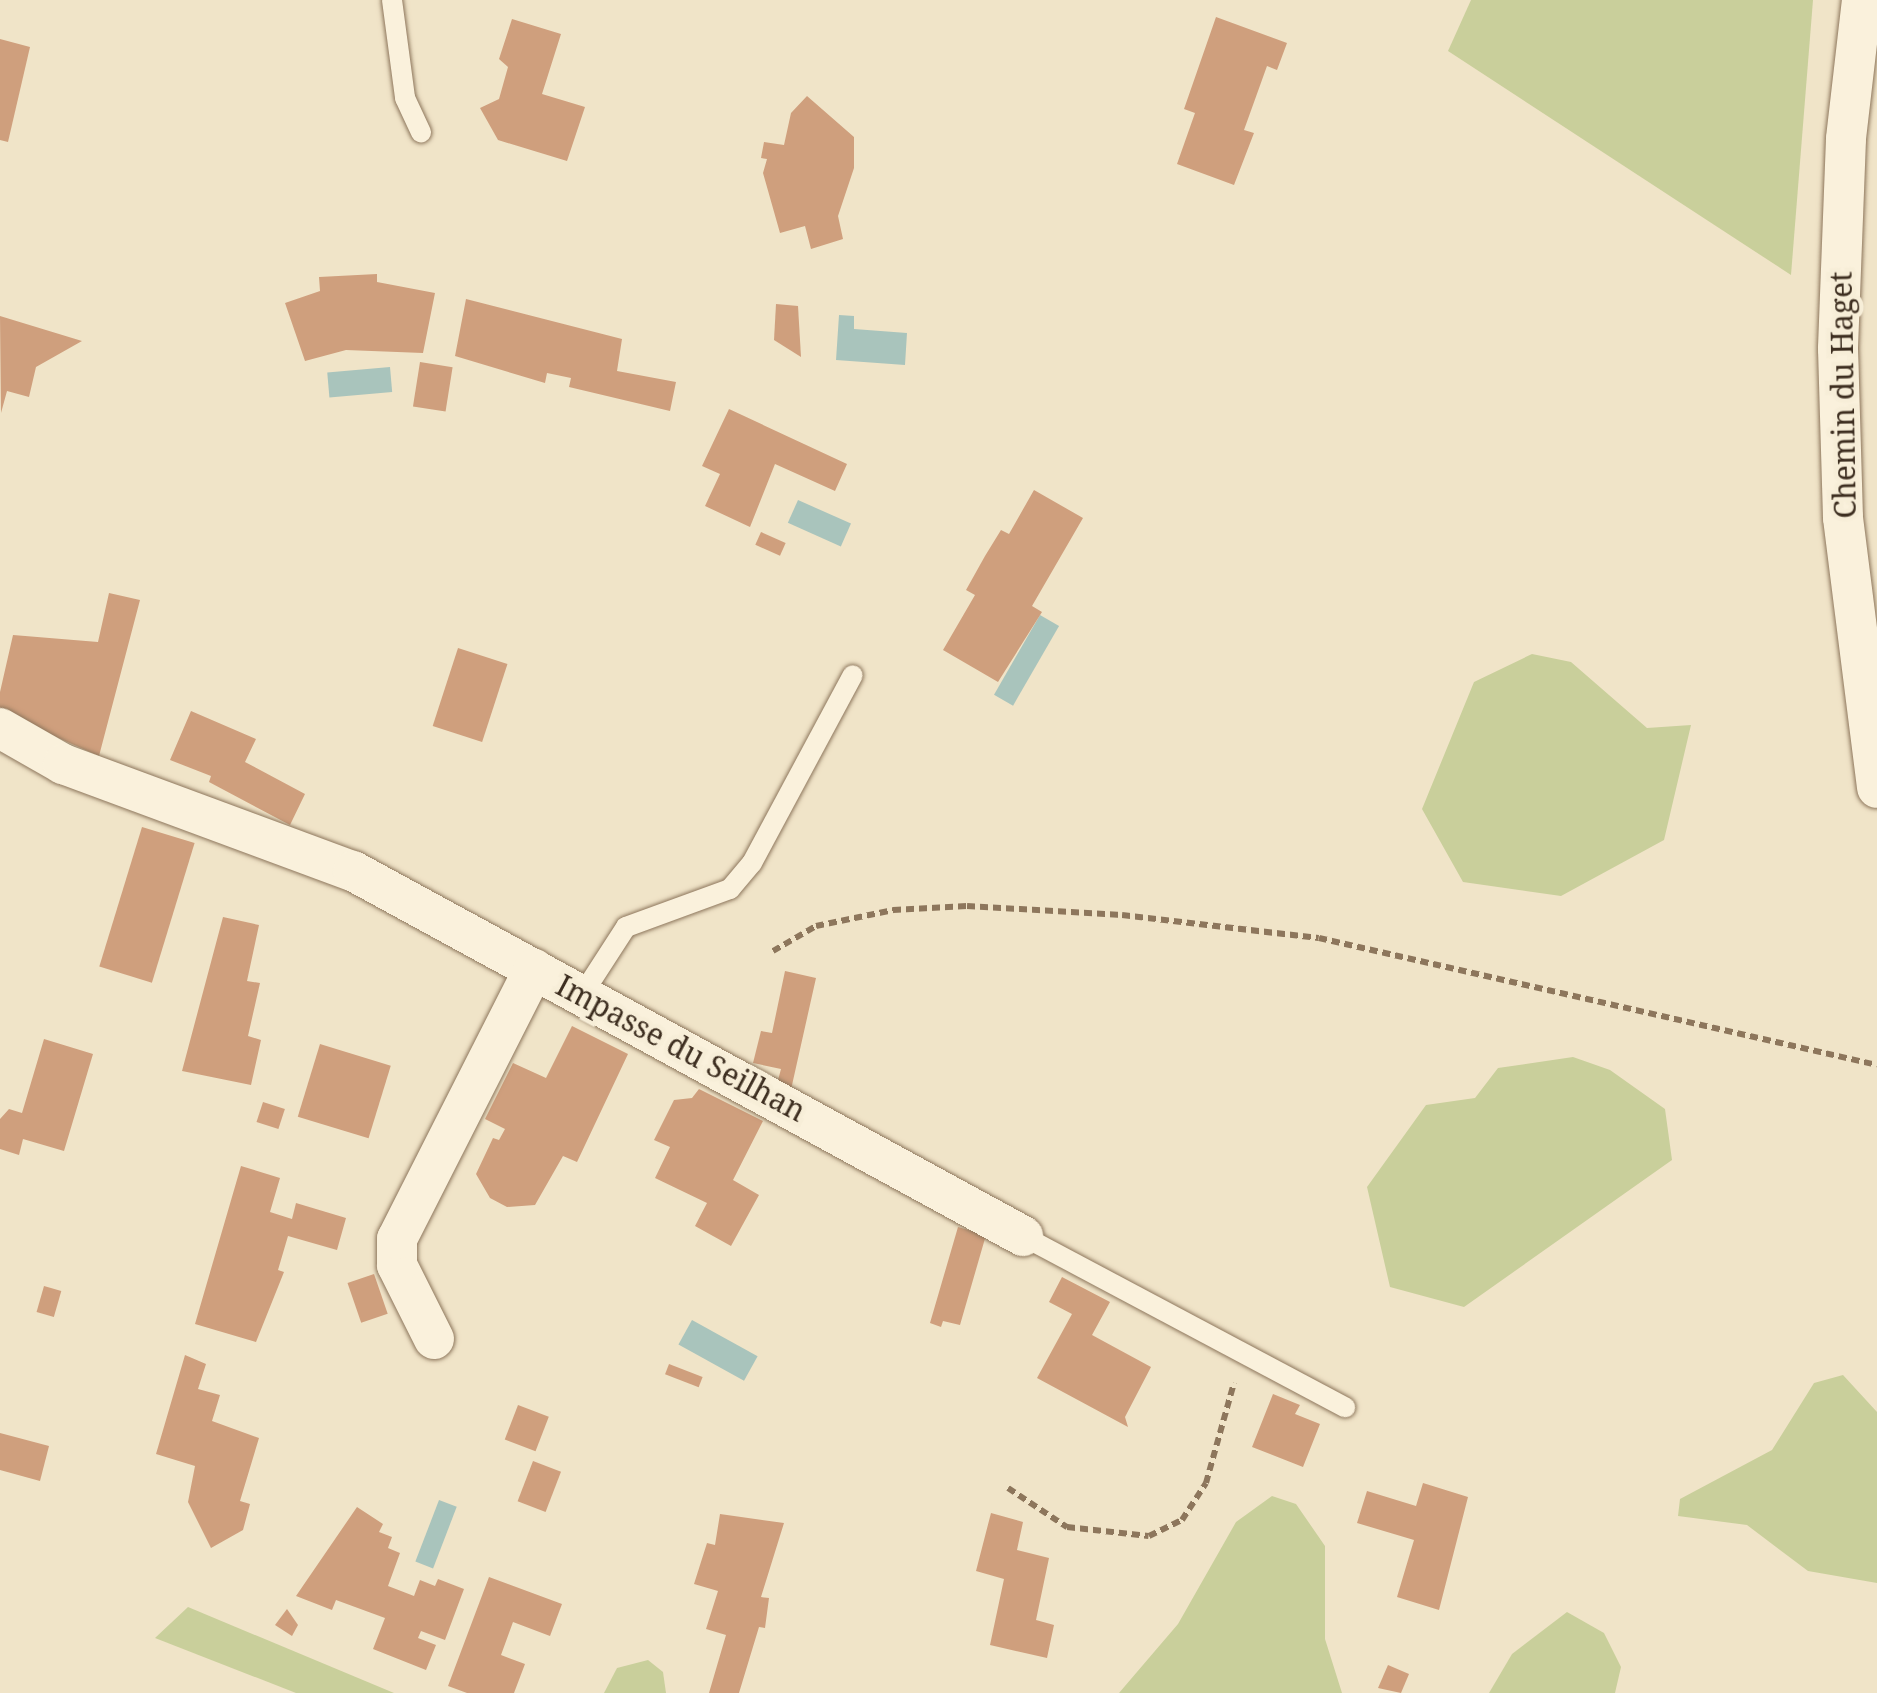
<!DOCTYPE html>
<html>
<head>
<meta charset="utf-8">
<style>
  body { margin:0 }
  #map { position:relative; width:1877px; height:1693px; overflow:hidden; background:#f0e4c8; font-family:"Noto Serif",serif }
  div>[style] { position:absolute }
  .green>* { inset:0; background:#c9cf9b }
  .water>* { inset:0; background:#a9c4bc; transform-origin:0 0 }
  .building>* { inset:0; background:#cf9f7d; transform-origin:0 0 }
  .path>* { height:6px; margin-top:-3px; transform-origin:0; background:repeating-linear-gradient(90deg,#8d765c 0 8px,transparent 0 13px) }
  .roads { filter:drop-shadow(0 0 2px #8d765c) drop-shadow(0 0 2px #8d765c) }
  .service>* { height:20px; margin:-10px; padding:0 10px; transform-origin:10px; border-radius:10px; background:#faf1dc }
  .minor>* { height:40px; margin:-20px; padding:0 20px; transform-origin:20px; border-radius:20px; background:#faf1dc }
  span { translate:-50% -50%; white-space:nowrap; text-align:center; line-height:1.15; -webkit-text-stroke:9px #f7eed8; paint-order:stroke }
  .street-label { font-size:30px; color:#3d2e20 }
</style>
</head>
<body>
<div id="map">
  <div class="green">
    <div style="clip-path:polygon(1471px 0,1813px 0,1791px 275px,1448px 51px)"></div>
    <div style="clip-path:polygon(1532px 654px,1571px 662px,1647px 728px,1691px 725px,1664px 840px,1561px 896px,1463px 882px,1422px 809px,1474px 682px)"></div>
    <div style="clip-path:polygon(1573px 1057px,1610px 1070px,1665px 1109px,1672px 1160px,1464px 1307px,1390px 1287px,1367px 1187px,1426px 1105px,1475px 1098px,1498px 1068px)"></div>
    <div style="clip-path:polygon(1843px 1375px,1877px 1412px,1877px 1583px,1808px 1571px,1747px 1525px,1678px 1516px,1680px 1499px,1772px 1450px,1814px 1383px)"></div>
    <div style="clip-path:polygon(1272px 1496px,1296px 1504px,1325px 1546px,1325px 1639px,1342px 1693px,1119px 1693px,1178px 1624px,1236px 1522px)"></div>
    <div style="clip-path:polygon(188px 1607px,394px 1693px,296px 1693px,155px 1638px)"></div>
    <div style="clip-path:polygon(1567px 1612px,1604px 1633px,1621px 1667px,1615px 1693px,1489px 1693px,1512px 1654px)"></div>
    <div style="clip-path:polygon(648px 1660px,663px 1672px,666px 1693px,604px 1693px,617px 1668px)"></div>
  </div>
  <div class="water">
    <div style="clip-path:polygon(839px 315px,854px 316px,854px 329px,907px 333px,905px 365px,836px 360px)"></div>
    <div style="left:390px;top:367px;width:25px;height:63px;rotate:85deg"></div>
    <div style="left:798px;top:500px;width:58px;height:25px;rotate:24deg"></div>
    <div style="left:1040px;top:615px;width:22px;height:92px;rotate:30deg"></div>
    <div style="left:692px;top:1320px;width:75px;height:28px;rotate:29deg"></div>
    <div style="left:439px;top:1500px;width:19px;height:66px;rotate:21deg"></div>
  </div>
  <div class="building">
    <div style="clip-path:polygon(1216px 17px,1287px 43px,1277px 70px,1267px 66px,1244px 130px,1254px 133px,1234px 185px,1177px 164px,1195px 113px,1184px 109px)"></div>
    <div style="clip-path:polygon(512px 19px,561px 34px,542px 94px,585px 107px,567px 161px,498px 140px,480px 108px,499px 99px,508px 67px,499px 59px)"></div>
    <div style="clip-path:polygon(0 39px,30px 47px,8px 142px,0 140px)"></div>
    <div style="clip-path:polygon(807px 96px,854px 137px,854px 168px,838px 216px,843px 239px,811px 249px,805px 226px,780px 233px,763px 173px,767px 159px,761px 158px,764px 142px,784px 145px,791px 113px)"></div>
    <div style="clip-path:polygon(377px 274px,377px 282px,435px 293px,423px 353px,346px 350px,305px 361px,285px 303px,320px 291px,319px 277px)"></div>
    <div style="clip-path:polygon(466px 299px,622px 339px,617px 371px,676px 382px,670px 411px,569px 387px,571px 378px,547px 373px,545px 383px,455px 356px)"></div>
    <div style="clip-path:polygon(776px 304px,798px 306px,801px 357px,774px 340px)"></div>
    <div style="clip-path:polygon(0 316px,82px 341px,36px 367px,29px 397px,7px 391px,1px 413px)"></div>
    <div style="left:420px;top:362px;width:33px;height:45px;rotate:9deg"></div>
    <div style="clip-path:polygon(729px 409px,847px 464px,835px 491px,775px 464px,750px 527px,705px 506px,720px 474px,702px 466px)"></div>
    <div style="clip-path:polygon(1034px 490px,1083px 518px,1032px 606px,1042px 612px,998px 682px,943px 650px,975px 595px,966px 590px,985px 556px,1001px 530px,1009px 534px)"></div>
    <div style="left:761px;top:532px;width:27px;height:14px;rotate:24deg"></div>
    <div style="clip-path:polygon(109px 593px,140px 600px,99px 756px,0 712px,0 692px,13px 635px,98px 642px)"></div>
    <div style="left:458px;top:648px;width:52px;height:82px;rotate:18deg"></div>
    <div style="clip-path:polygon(191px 711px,256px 739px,245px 762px,305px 794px,290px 825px,209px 782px,211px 776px,170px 760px)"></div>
    <div style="left:142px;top:827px;width:55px;height:146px;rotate:17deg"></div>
    <div style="clip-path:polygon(223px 917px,259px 925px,247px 981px,260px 983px,248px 1036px,261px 1040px,251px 1085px,182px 1071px)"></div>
    <div style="clip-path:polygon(785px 971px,816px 978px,788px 1103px,774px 1095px,781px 1069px,753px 1063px,761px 1031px,772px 1033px)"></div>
    <div style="clip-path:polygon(572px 1026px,628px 1054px,577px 1162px,563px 1156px,535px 1205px,507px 1207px,490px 1198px,476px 1174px,493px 1138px,499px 1140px,505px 1129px,485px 1119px,513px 1063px,546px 1078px)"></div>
    <div style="clip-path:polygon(44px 1039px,93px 1054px,64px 1151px,23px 1139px,19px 1155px,0 1149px,0 1119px,9px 1109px,22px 1113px)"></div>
    <div style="left:320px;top:1044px;width:74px;height:76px;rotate:17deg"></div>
    <div style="clip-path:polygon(699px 1089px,763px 1121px,733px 1180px,759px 1195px,731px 1246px,695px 1226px,707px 1203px,655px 1178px,670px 1147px,654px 1140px,674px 1100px,692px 1098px)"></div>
    <div style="left:263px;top:1102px;width:23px;height:21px;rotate:18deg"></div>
    <div style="clip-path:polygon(241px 1166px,280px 1178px,270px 1212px,292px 1219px,296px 1203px,346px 1218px,337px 1250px,288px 1236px,278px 1270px,284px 1272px,256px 1342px,195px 1324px)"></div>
    <div style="clip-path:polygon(958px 1227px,986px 1235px,960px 1325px,943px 1321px,941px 1327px,930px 1323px)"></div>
    <div style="left:374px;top:1274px;width:42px;height:28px;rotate:71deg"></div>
    <div style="clip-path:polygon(1062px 1277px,1110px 1302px,1092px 1335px,1151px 1367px,1125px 1417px,1128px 1427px,1037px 1378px,1072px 1314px,1049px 1302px)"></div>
    <div style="left:44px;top:1286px;width:18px;height:27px;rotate:16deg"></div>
    <div style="clip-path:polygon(185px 1355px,206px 1364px,198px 1389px,220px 1395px,212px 1421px,259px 1438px,240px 1501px,250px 1504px,243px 1530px,211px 1548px,188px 1502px,195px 1466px,156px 1454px)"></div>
    <div style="left:669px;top:1364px;width:36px;height:11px;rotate:21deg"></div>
    <div style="clip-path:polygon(1273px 1394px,1300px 1405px,1295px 1414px,1320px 1424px,1303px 1467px,1252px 1447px)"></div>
    <div style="left:518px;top:1405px;width:33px;height:37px;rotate:21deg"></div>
    <div style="clip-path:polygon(0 1433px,49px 1446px,40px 1481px,0 1470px)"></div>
    <div style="left:533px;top:1461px;width:30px;height:43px;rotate:21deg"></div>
    <div style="clip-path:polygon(1423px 1483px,1468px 1497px,1439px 1610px,1397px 1597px,1414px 1540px,1357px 1523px,1367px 1491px,1416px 1506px)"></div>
    <div style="clip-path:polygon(357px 1507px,383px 1524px,379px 1532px,392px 1537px,388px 1548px,400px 1553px,388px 1586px,414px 1596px,420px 1580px,435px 1586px,438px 1579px,464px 1589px,445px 1640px,421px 1631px,418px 1638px,436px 1645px,426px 1670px,373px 1649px,385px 1618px,336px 1600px,332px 1610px,296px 1596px)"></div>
    <div style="clip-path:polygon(991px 1513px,1023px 1522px,1017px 1550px,1049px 1558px,1036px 1620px,1054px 1625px,1047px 1658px,990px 1645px,1004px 1579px,976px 1571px)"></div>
    <div style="clip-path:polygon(720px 1514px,784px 1523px,761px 1597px,769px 1598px,765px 1628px,759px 1627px,739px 1693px,709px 1693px,726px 1635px,706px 1629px,718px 1591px,694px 1584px,707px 1543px,715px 1545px)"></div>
    <div style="clip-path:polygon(489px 1577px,562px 1604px,550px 1636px,513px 1622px,501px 1655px,525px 1664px,514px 1693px,467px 1693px,448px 1686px)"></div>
    <div style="clip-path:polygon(287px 1609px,298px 1625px,292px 1636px,275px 1625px)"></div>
    <div style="clip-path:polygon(1388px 1665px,1409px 1674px,1401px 1693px,1378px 1688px)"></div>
  </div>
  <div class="path">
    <div style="left:773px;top:951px;width:50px;rotate:-30.2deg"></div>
    <div style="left:816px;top:926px;width:79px;rotate:-11.7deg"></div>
    <div style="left:893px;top:910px;width:74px;rotate:-3.1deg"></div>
    <div style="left:967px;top:906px;width:155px;rotate:3.3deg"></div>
    <div style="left:1122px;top:915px;width:198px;rotate:6.7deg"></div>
    <div style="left:1319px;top:938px;width:572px;rotate:12.82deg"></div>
    <div style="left:1008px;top:1488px;width:71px;rotate:33.5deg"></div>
    <div style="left:1067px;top:1527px;width:82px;rotate:6.3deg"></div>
    <div style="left:1149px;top:1536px;width:37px;rotate:-26deg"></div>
    <div style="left:1182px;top:1520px;width:44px;rotate:-57deg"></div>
    <div style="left:1206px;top:1483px;width:104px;rotate:-74.4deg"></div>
  </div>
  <div class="roads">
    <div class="service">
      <div style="left:392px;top:0;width:99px;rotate:82.4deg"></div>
      <div style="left:405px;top:98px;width:38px;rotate:65deg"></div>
      <div style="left:582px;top:995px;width:81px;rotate:-57.1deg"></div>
      <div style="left:626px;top:927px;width:111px;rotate:-20.1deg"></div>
      <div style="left:730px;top:889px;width:34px;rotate:-50deg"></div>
      <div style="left:752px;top:863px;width:213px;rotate:-61.8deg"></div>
      <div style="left:1023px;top:1236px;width:365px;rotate:28deg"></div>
    </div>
    <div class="minor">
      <div style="left:1862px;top:0;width:140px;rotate:96.6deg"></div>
      <div style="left:1846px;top:139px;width:210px;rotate:92.2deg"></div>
      <div style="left:1838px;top:349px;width:169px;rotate:88.3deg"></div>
      <div style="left:1843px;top:518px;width:272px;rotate:82.8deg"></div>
      <div style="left:0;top:728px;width:73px;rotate:29.7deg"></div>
      <div style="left:63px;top:764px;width:309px;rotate:20.3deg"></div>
      <div style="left:353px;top:871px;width:763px;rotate:28.58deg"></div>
      <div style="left:434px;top:1339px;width:83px;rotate:-116.6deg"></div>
      <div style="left:397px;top:1265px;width:26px;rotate:-90deg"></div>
      <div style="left:397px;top:1239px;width:303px;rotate:-63.1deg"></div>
    </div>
  </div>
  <div class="street-label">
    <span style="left:1843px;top:395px;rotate:-91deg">Chemin du Haget</span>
    <span style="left:681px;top:1048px;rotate:28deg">Impasse du Seilhan</span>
  </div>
</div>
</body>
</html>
